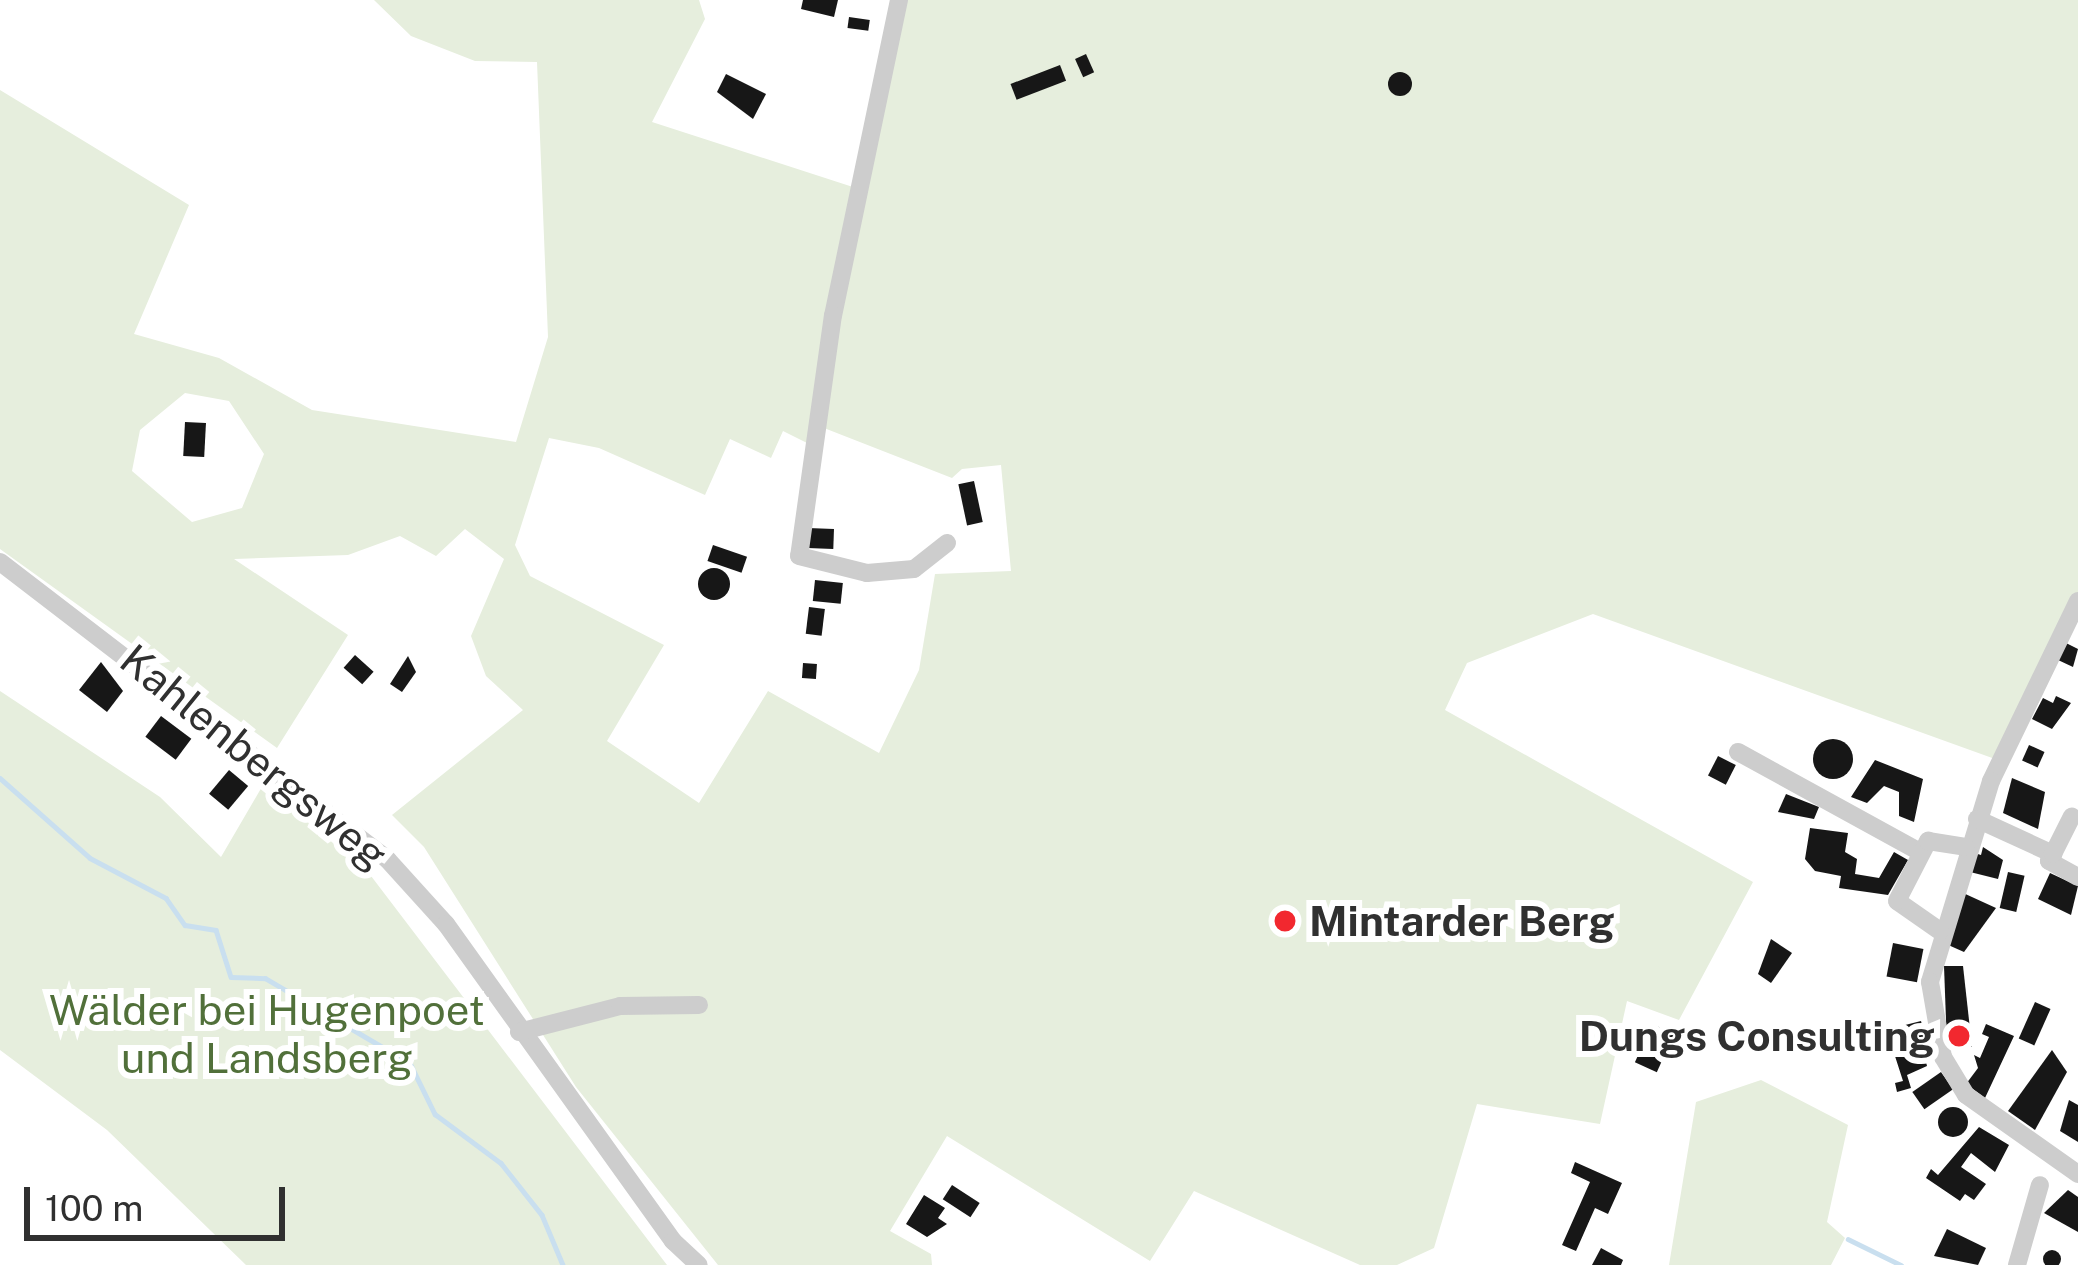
<!DOCTYPE html>
<html>
<head>
<meta charset="utf-8">
<style>
  body { margin:0 }
  #map { position:relative; width:2078px; height:1265px; overflow:hidden; background:#fff; font-family:"Public Sans",sans-serif }
  div>[style] { position:absolute }
  .green>* { inset:0; background:#e6eedd }
  .stream>* { height:4.5px; margin:-2.25px; padding:0 2.25px; transform-origin:2.25px; border-radius:2.25px; background:#c9dfef }
  .building>* { inset:0; background:#171717; transform-origin:0 0 }
  .round { border-radius:50% }
  .minor>* { height:18px; margin:-9px; padding:0 9px; transform-origin:9px; border-radius:9px; background:#cdcdcd }
  .dots>* { width:33px; height:33px; translate:-50% -50%; box-sizing:border-box; border:6px solid #fff; border-radius:50% }
  span { translate:-50% -50%; white-space:nowrap; text-align:center; line-height:1.15; -webkit-text-stroke:12px #fff; paint-order:stroke }
  .street-label { font-size:42px; color:#303030 }
  .poi-label { font-size:42px; color:#303030; font-weight:700 }
  .left { translate:0 -50%; text-align:left }
  .right { translate:-100% -50%; text-align:right }
  .park-label { font-size:42px; color:#51703a }
  .scale { position:absolute; left:24px; top:1187px; width:261px; height:54px; box-sizing:border-box; border:6px solid #303030; border-top:0; padding-left:15px; font-size:36px; line-height:42px; white-space:nowrap; color:#303030; -webkit-text-stroke:9px #fff; paint-order:stroke }
</style>
</head>
<body>
<div id="map">
  <div class="green">
    <div style="clip-path:polygon(evenodd,374px 0,699px 0,705px 19px,652px 122px,856px 188px,809px 444px,783px 431px,771px 458px,730px 439px,705px 495px,599px 448px,549px 438px,515px 545px,530px 576px,664px 645px,607px 741px,699px 803px,768px 691px,879px 753px,919px 670px,935px 574px,1011px 571px,1001px 465px,962px 469px,952px 478px,824px 428px,840px 311px,905px 0,2078px 0,2078px 598px,1995px 759px,1593px 614px,1467px 663px,1445px 710px,1753px 882px,1679px 1020px,1627px 1001px,1600px 1124px,1477px 1104px,1434px 1248px,1397px 1265px,1360px 1265px,1194px 1191px,1150px 1261px,947px 1136px,890px 1231px,931px 1254px,932px 1265px,718px 1265px,576px 1087px,424px 847px,392px 815px,523px 710px,486px 676px,471px 636px,504px 559px,465px 529px,436px 556px,400px 536px,348px 555px,234px 559px,348px 635px,277px 748px,0 549px,0 90px,189px 205px,134px 334px,219px 358px,312px 410px,516px 442px,548px 337px,537px 62px,475px 61px,411px 36px,374px 0,185px 393px,229px 401px,264px 454px,242px 508px,192px 522px,132px 471px,140px 430px,185px 393px)"></div>
    <div style="clip-path:polygon(0 691px,160px 797px,221px 857px,263px 785px,368px 872px,667px 1265px,246px 1265px,107px 1130px,0 1050px)"></div>
    <div style="clip-path:polygon(1761px 1080px,1848px 1125px,1827px 1222px,1845px 1238px,1831px 1265px,1669px 1265px,1696px 1102px)"></div>
  </div>
  <div class="stream">
    <div style="left:0;top:778px;width:120px;rotate:41.6deg"></div>
    <div style="left:90px;top:858px;width:86px;rotate:27.8deg"></div>
    <div style="left:166px;top:898px;width:33px;rotate:55deg"></div>
    <div style="left:185px;top:925px;width:31px;rotate:9deg"></div>
    <div style="left:216px;top:930px;width:49px;rotate:72.3deg"></div>
    <div style="left:231px;top:977px;width:34px;rotate:2deg"></div>
    <div style="left:265px;top:978px;width:168px;rotate:30.4deg"></div>
    <div style="left:410px;top:1063px;width:57px;rotate:63.9deg"></div>
    <div style="left:435px;top:1114px;width:82px;rotate:36.6deg"></div>
    <div style="left:501px;top:1163px;width:66px;rotate:51.7deg"></div>
    <div style="left:542px;top:1215px;width:54px;rotate:67.2deg"></div>
    <div style="left:1848px;top:1239px;width:59px;rotate:26.1deg"></div>
  </div>
  <div class="building">
    <div style="clip-path:polygon(803px 0,838px 0,834px 17px,801px 9px)"></div>
    <div style="left:849px;top:17px;width:21px;height:11px;rotate:8deg"></div>
    <div style="left:1086px;top:54px;width:20px;height:12px;rotate:66deg"></div>
    <div style="left:1060px;top:65px;width:17px;height:53px;rotate:69deg"></div>
    <div class="round" style="left:1388px;top:72px;width:24px;height:24px"></div>
    <div style="clip-path:polygon(726px 74px,766px 94px,753px 119px,717px 92px)"></div>
    <div style="left:185px;top:422px;width:21px;height:34px;rotate:3deg"></div>
    <div style="left:974px;top:481px;width:42px;height:16px;rotate:78deg"></div>
    <div style="left:808px;top:528px;width:26px;height:20px;rotate:2deg"></div>
    <div style="left:713px;top:545px;width:36px;height:17px;rotate:19deg"></div>
    <div class="round" style="left:698px;top:568px;width:32px;height:32px"></div>
    <div style="left:815px;top:580px;width:28px;height:21px;rotate:6deg"></div>
    <div style="left:809px;top:607px;width:16px;height:27px;rotate:7deg"></div>
    <div style="clip-path:polygon(2066px 643px,2078px 649px,2073px 667px,2058px 660px)"></div>
    <div style="left:355px;top:655px;width:25px;height:17px;rotate:42deg"></div>
    <div style="clip-path:polygon(408px 656px,416px 672px,402px 692px,390px 684px)"></div>
    <div style="clip-path:polygon(101px 662px,123px 691px,107px 712px,79px 690px)"></div>
    <div style="left:803px;top:663px;width:14px;height:15px;rotate:4deg"></div>
    <div style="clip-path:polygon(2056px 696px,2071px 703px,2052px 729px,2032px 719px,2043px 698px,2053px 703px)"></div>
    <div style="left:161px;top:716px;width:38px;height:26px;rotate:37deg"></div>
    <div class="round" style="left:1813px;top:739px;width:40px;height:40px"></div>
    <div style="left:2029px;top:745px;width:17px;height:17px;rotate:24deg"></div>
    <div style="left:1718px;top:756px;width:20px;height:22px;rotate:27deg"></div>
    <div style="clip-path:polygon(1875px 760px,1923px 779px,1914px 822px,1899px 816px,1899px 792px,1884px 786px,1867px 803px,1851px 797px)"></div>
    <div style="left:229px;top:770px;width:25px;height:31px;rotate:40deg"></div>
    <div style="clip-path:polygon(2012px 778px,2045px 792px,2038px 829px,2003px 813px)"></div>
    <div style="clip-path:polygon(1786px 794px,1819px 807px,1814px 819px,1778px 812px)"></div>
    <div style="clip-path:polygon(1810px 828px,1848px 833px,1845px 852px,1857px 859px,1855px 874px,1879px 878px,1894px 852px,1908px 860px,1888px 895px,1839px 888px,1841px 876px,1815px 871px,1805px 859px)"></div>
    <div style="clip-path:polygon(1983px 847px,2003px 860px,1998px 879px,1966px 871px,1971px 852px,1981px 855px)"></div>
    <div style="left:2008px;top:872px;width:17px;height:37px;rotate:13deg"></div>
    <div style="clip-path:polygon(2050px 873px,2078px 886px,2071px 915px,2038px 899px)"></div>
    <div style="clip-path:polygon(1961px 892px,1996px 908px,1964px 952px,1946px 944px)"></div>
    <div style="clip-path:polygon(1771px 939px,1792px 953px,1771px 983px,1758px 974px)"></div>
    <div style="left:1893px;top:943px;width:31px;height:34px;rotate:11deg"></div>
    <div style="clip-path:polygon(1944px 966px,1963px 966px,1972px 1047px,1947px 1047px)"></div>
    <div style="left:2035px;top:1002px;width:17px;height:40px;rotate:24deg"></div>
    <div style="left:1921px;top:1021px;width:16px;height:43px;rotate:76deg"></div>
    <div style="left:1652px;top:1024px;width:24px;height:42px;rotate:24deg"></div>
    <div style="clip-path:polygon(1986px 1024px,2014px 1036px,1985px 1098px,1966px 1084px,1978px 1068px,1974px 1055px,1980px 1058px,1989px 1037px,1982px 1034px)"></div>
    <div style="clip-path:polygon(1922px 1046px,1927px 1066px,1907px 1075px,1911px 1088px,1897px 1092px,1895px 1083px,1903px 1081px,1894px 1053px)"></div>
    <div style="clip-path:polygon(2052px 1050px,2067px 1072px,2035px 1130px,2008px 1111px)"></div>
    <div style="left:1941px;top:1072px;width:21px;height:35px;rotate:55deg"></div>
    <div style="clip-path:polygon(2069px 1100px,2078px 1105px,2078px 1142px,2060px 1131px)"></div>
    <div class="round" style="left:1938px;top:1107px;width:30px;height:30px"></div>
    <div style="clip-path:polygon(1979px 1127px,2009px 1145px,1995px 1172px,1971px 1153px,1961px 1167px,1986px 1184px,1974px 1200px,1965px 1194px,1960px 1201px,1926px 1178px,1931px 1169px,1938px 1175px)"></div>
    <div style="clip-path:polygon(1575px 1162px,1622px 1183px,1608px 1214px,1595px 1208px,1576px 1251px,1562px 1245px,1590px 1182px,1571px 1173px)"></div>
    <div style="left:952px;top:1185px;width:33px;height:17px;rotate:33deg"></div>
    <div style="clip-path:polygon(2068px 1190px,2078px 1197px,2078px 1232px,2044px 1213px)"></div>
    <div style="clip-path:polygon(924px 1195px,945px 1208px,938px 1218px,947px 1224px,927px 1237px,906px 1224px)"></div>
    <div style="clip-path:polygon(1947px 1229px,1986px 1248px,1978px 1265px,1934px 1256px)"></div>
    <div style="clip-path:polygon(1601px 1248px,1623px 1260px,1621px 1265px,1592px 1265px)"></div>
    <div class="round" style="left:2043px;top:1250px;width:18px;height:18px"></div>
  </div>
  <div class="minor">
    <div style="left:899px;top:0;width:322px;rotate:101.8deg"></div>
    <div style="left:833px;top:315px;width:243px;rotate:98deg"></div>
    <div style="left:799px;top:556px;width:70px;rotate:14deg"></div>
    <div style="left:867px;top:573px;width:47px;rotate:-4.9deg"></div>
    <div style="left:914px;top:569px;width:42px;rotate:-38.2deg"></div>
    <div style="left:0;top:562px;width:488px;rotate:37.5deg"></div>
    <div style="left:387px;top:859px;width:88px;rotate:47.8deg"></div>
    <div style="left:446px;top:924px;width:390px;rotate:54.4deg"></div>
    <div style="left:673px;top:1241px;width:35px;rotate:43deg"></div>
    <div style="left:2078px;top:601px;width:200px;rotate:115.8deg"></div>
    <div style="left:1991px;top:781px;width:210px;rotate:106.9deg"></div>
    <div style="left:1930px;top:982px;width:76px;rotate:80.2deg"></div>
    <div style="left:1943px;top:1057px;width:44px;rotate:58.8deg"></div>
    <div style="left:1966px;top:1095px;width:137px;rotate:35.2deg"></div>
    <div style="left:1738px;top:752px;width:208px;rotate:28.8deg"></div>
    <div style="left:1977px;top:819px;width:84px;rotate:24.7deg"></div>
    <div style="left:2053px;top:854px;width:8px;rotate:120deg"></div>
    <div style="left:2049px;top:861px;width:33px;rotate:29deg"></div>
    <div style="left:2053px;top:854px;width:42px;rotate:-63.4deg"></div>
    <div style="left:1940px;top:931px;width:52px;rotate:-145.1deg"></div>
    <div style="left:1897px;top:901px;width:68px;rotate:-62.7deg"></div>
    <div style="left:1928px;top:841px;width:38px;rotate:9deg"></div>
    <div style="left:519px;top:1032px;width:104px;rotate:-14.4deg"></div>
    <div style="left:620px;top:1006px;width:79px;rotate:-0.7deg"></div>
    <div style="left:2017px;top:1265px;width:83px;rotate:-74deg"></div>
  </div>
  <div class="dots">
    <div style="left:1285px;top:921px;background:#f2282f"></div>
    <div style="left:1959px;top:1036px;background:#f2282f"></div>
  </div>
  <div class="street-label">
    <span style="left:254px;top:757px;rotate:39deg">Kahlenbergsweg</span>
  </div>
  <div class="poi-label">
    <span class="left" style="left:1309px;top:921px">Mintarder Berg</span>
    <span class="right" style="left:1935px;top:1036px">Dungs Consulting</span>
  </div>
  <div class="park-label">
    <span style="left:267px;top:1034px">Wälder bei Hugenpoet<br>und Landsberg</span>
  </div>
  <div class="scale">100 m</div>
</div>
</body>
</html>
